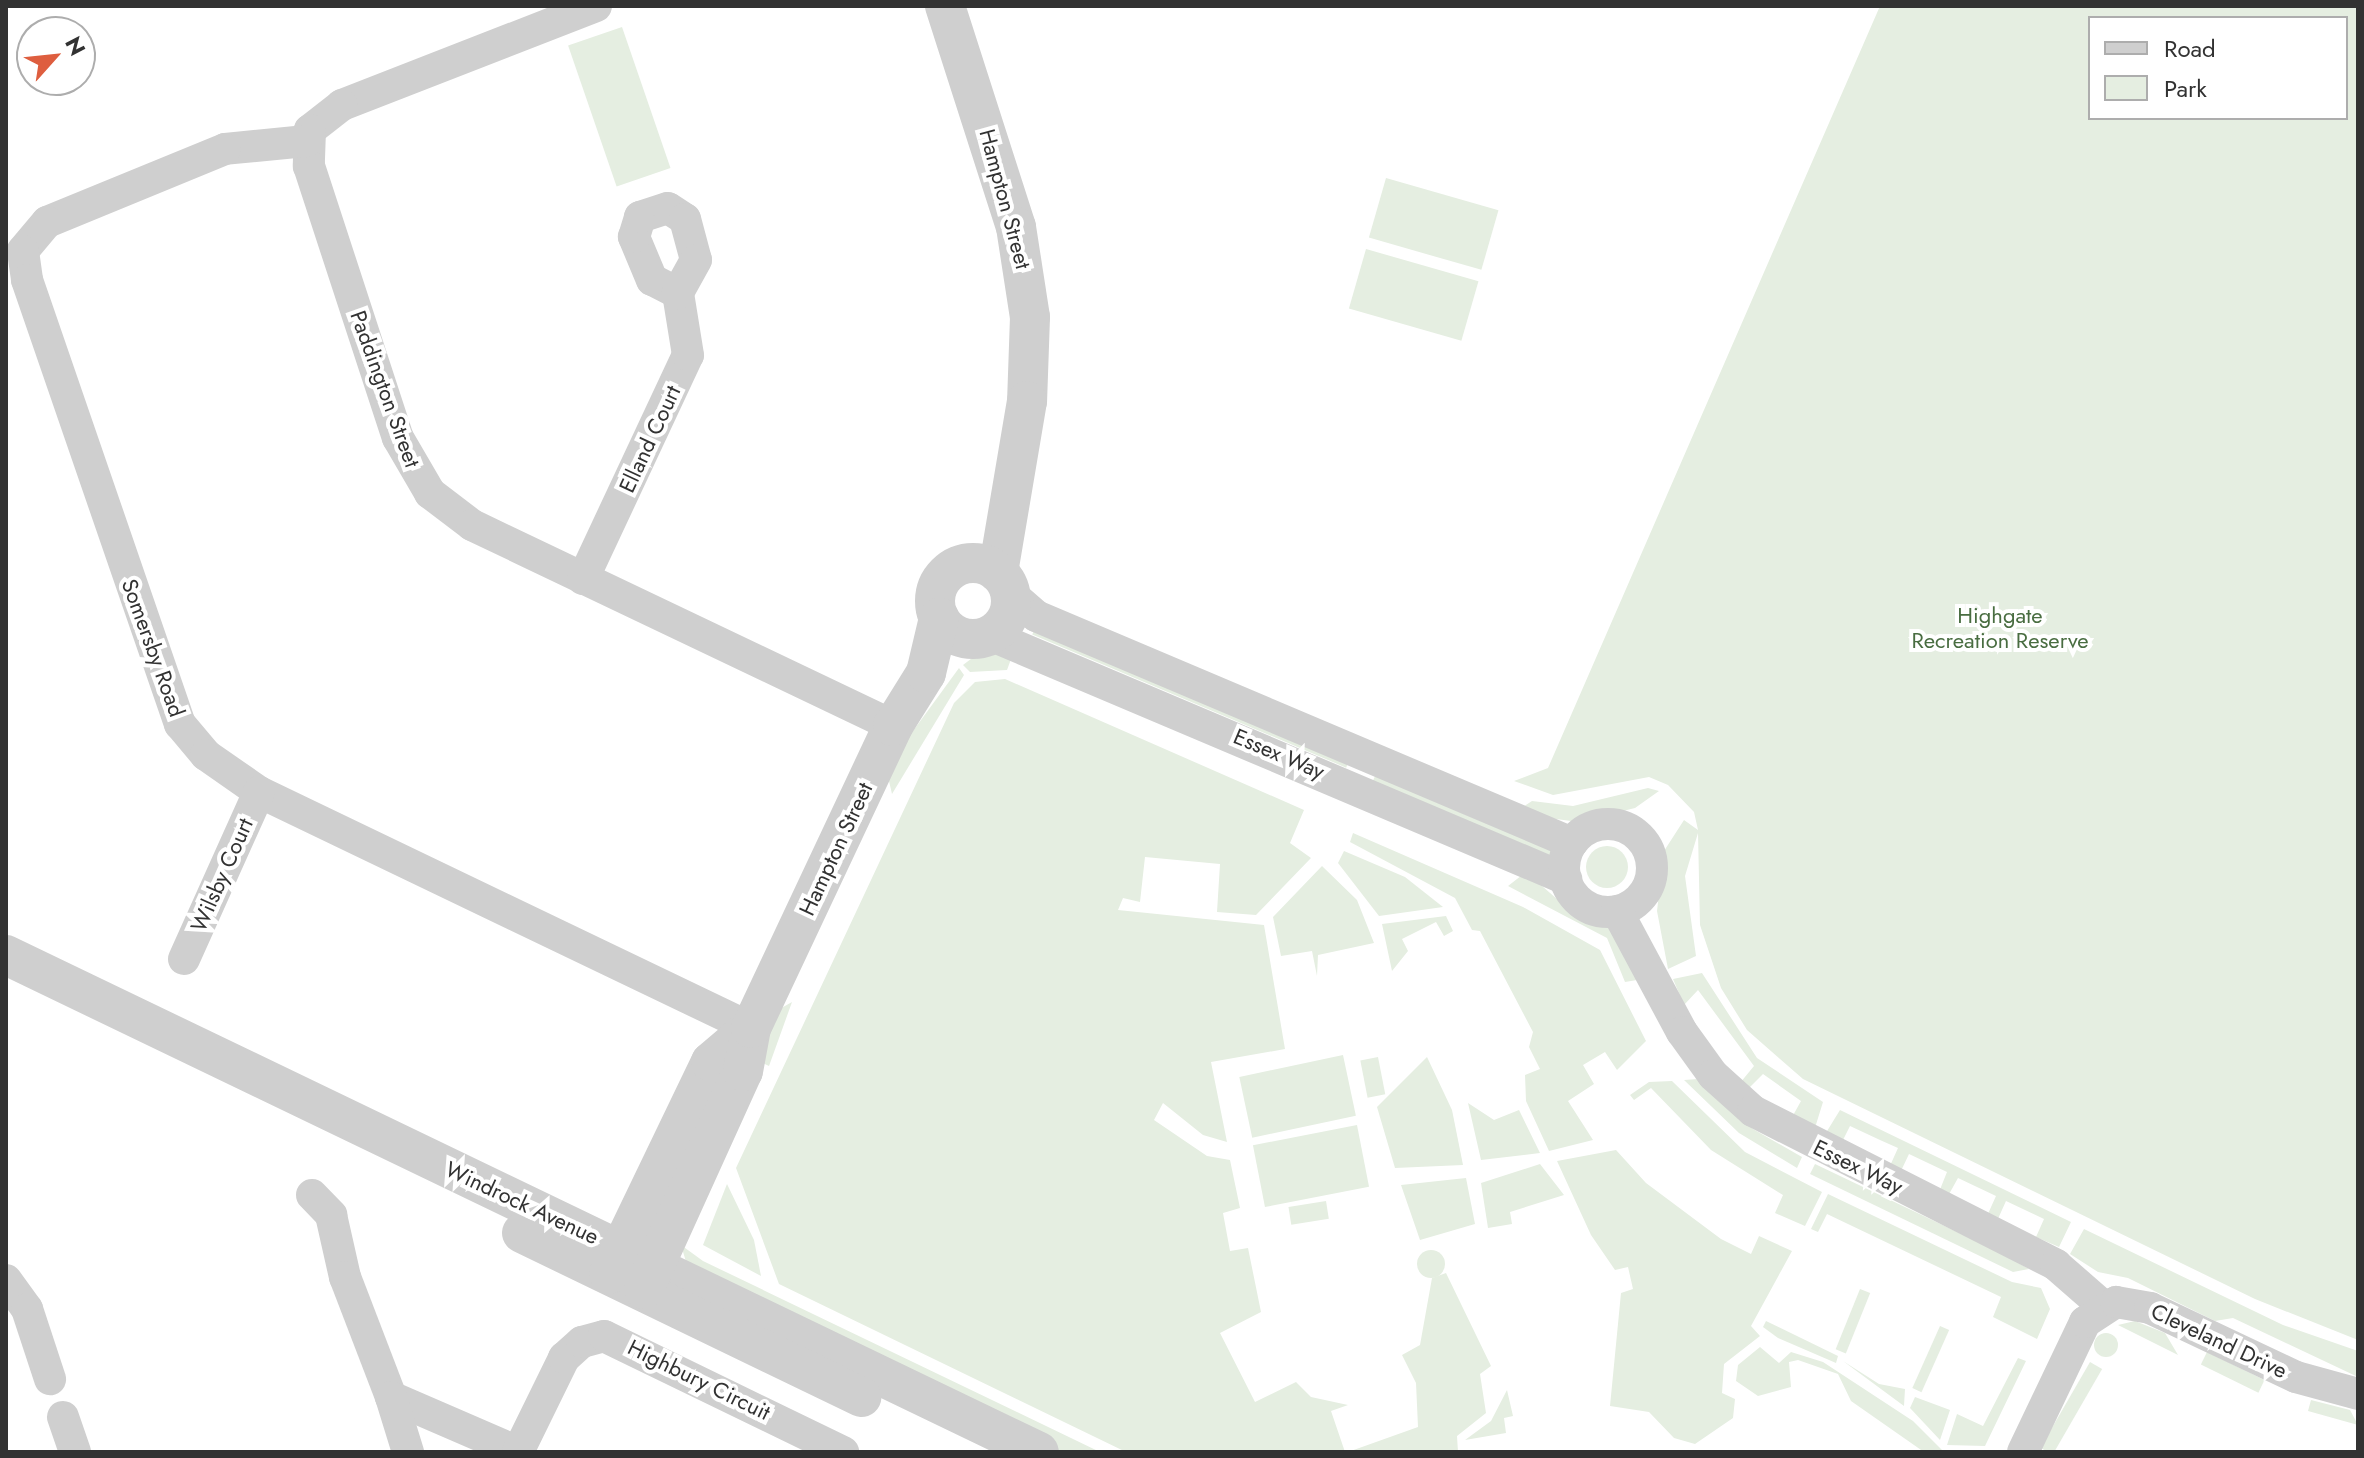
<!DOCTYPE html>
<html>
<head>
<meta charset="utf-8">
<style>
  body { margin:0 }
  #map { position:relative; width:2364px; height:1458px; overflow:hidden; background:#fff; font-family:Jost,sans-serif }
  div>[style] { position:absolute }
  .green>* { inset:0; background:#e5eee1; transform-origin:0 0 }
  .round { border-radius:50% }
  .minor>* { height:32px; margin:-16px; padding:0 16px; transform-origin:16px; border-radius:16px; background:#cfcfcf }
  .minor>.ring { margin:-16px; padding:0; box-sizing:content-box; background:none; border:32px solid #cfcfcf; border-radius:50% }
  .tertiary>* { height:40px; margin:-20px; padding:0 20px; transform-origin:20px; border-radius:20px; background:#cfcfcf }
  .tertiary>.ring { margin:-20px; padding:0; box-sizing:content-box; background:none; border:40px solid #cfcfcf; border-radius:50% }
  span { translate:-50% -50%; white-space:nowrap; text-align:center; line-height:1.15; -webkit-text-stroke:8px #fff; paint-order:stroke }
  .street-label { font-size:22px; color:#323232 }
  .park-label { font-size:22px; color:#496d41 }
  .frame { position:absolute; inset:0; border:8px solid #323232; pointer-events:none }
  .legend { position:absolute; left:2088px; top:16px; width:260px; height:104px; box-sizing:border-box; background:#fff; border:2px solid #adadad; margin:0; padding:10px 14px; list-style:none; font-size:24px; color:#323232 }
  .legend li { display:flex; align-items:center; gap:16px; height:40px }
  .legend b { width:40px; border:2px solid #adadad }
  .north { position:absolute; left:16px; top:16px; width:80px; height:80px; box-sizing:border-box; background:#fff; border:2px solid #adadad; border-radius:50%; rotate:63deg; font-size:22px; font-weight:700; line-height:32px; text-align:center; color:#323232 }
  .north::after { content:''; display:block; margin:auto; width:28px; height:36px; background:#de5e3f; clip-path:polygon(50% 0,100% 100%,50% 72%,0 100%) }
</style>
</head>
<body>
<div id="map">
  <div class="green">
    <div style="clip-path:polygon(evenodd,1880px 6px,2358px 6px,2358px 1340px,2255px 1299px,1803px 1079px,1747px 1030px,1721px 988px,1700px 925px,1698px 833px,1685px 876px,1696px 956px,1668px 969px,1657px 911px,1664px 851px,1684px 820px,1698px 830px,1694px 812px,1668px 785px,1649px 777px,1553px 795px,1514px 781px,1548px 768px,1880px 6px,2090px 18px,2346px 18px,2346px 118px,2090px 118px,2090px 18px)"></div>
    <div style="left:622px;top:27px;width:149px;height:57px;rotate:71deg"></div>
    <div style="left:1386px;top:178px;width:117px;height:62px;rotate:16deg"></div>
    <div style="left:1366px;top:249px;width:117px;height:62px;rotate:16deg"></div>
    <div style="left:1035px;top:628px;width:341px;height:7px;rotate:23deg"></div>
    <div style="clip-path:polygon(1014px 651px,1007px 670px,970px 672px,963px 665px,980px 652px)"></div>
    <div style="clip-path:polygon(959px 668px,964px 675px,892px 794px,886px 768px)"></div>
    <div style="clip-path:polygon(1005px 679px,1304px 810px,1290px 843px,1311px 858px,1256px 915px,1217px 912px,1220px 864px,1145px 857px,1140px 902px,1123px 898px,1118px 910px,1264px 925px,1285px 1049px,1211px 1062px,1227px 1142px,1203px 1135px,1163px 1103px,1154px 1120px,1207px 1156px,1230px 1160px,1240px 1208px,1223px 1213px,1230px 1251px,1248px 1248px,1261px 1312px,1220px 1333px,1255px 1402px,1296px 1382px,1311px 1397px,1348px 1405px,1331px 1411px,1345px 1452px,1126px 1452px,779px 1284px,736px 1168px,954px 703px,975px 682px)"></div>
    <div style="clip-path:polygon(1375px 776px,1552px 847px,1550px 862px,1372px 783px)"></div>
    <div style="clip-path:polygon(1648px 788px,1659px 791px,1635px 808px,1578px 822px,1514px 813px,1532px 801px,1573px 806px)"></div>
    <div style="clip-path:polygon(1353px 833px,1523px 907px,1600px 950px,1646px 1041px,1617px 1070px,1605px 1052px,1583px 1065px,1594px 1084px,1568px 1101px,1593px 1140px,1549px 1151px,1526px 1101px,1525px 1075px,1540px 1069px,1529px 1047px,1533px 1032px,1480px 931px,1472px 930px,1455px 898px,1350px 842px)"></div>
    <div class="round" style="left:1586px;top:846px;width:42px;height:42px"></div>
    <div style="clip-path:polygon(1344px 851px,1405px 877px,1443px 907px,1379px 916px,1338px 863px)"></div>
    <div style="clip-path:polygon(1322px 866px,1357px 900px,1374px 943px,1318px 955px,1317px 976px,1312px 951px,1281px 956px,1273px 917px)"></div>
    <div style="clip-path:polygon(1526px 872px,1573px 913px,1607px 924px,1637px 980px,1625px 982px,1607px 938px,1508px 886px)"></div>
    <div style="clip-path:polygon(1446px 916px,1453px 931px,1444px 936px,1436px 922px,1402px 939px,1408px 951px,1392px 971px,1382px 924px)"></div>
    <div style="clip-path:polygon(1702px 973px,1757px 1058px,1823px 1102px,1814px 1131px,1791px 1119px,1801px 1101px,1763px 1074px,1748px 1089px,1740px 1083px,1754px 1066px,1698px 990px,1684px 1005px,1673px 979px)"></div>
    <div style="clip-path:polygon(792px 1002px,769px 1066px,758px 1061px,776px 1011px)"></div>
    <div style="left:1343px;top:1055px;width:62px;height:106px;rotate:78deg"></div>
    <div style="left:1378px;top:1057px;width:38px;height:18px;rotate:79deg"></div>
    <div style="clip-path:polygon(1427px 1057px,1452px 1110px,1463px 1165px,1395px 1168px,1377px 1107px)"></div>
    <div style="clip-path:polygon(1698px 1079px,1753px 1129px,1802px 1157px,1797px 1168px,1739px 1133px,1684px 1080px)"></div>
    <div style="clip-path:polygon(1672px 1081px,1745px 1152px,1822px 1192px,1805px 1226px,1775px 1213px,1783px 1195px,1711px 1150px,1651px 1088px,1634px 1100px,1630px 1095px,1649px 1082px)"></div>
    <div style="clip-path:polygon(1468px 1103px,1494px 1120px,1519px 1110px,1540px 1153px,1481px 1160px)"></div>
    <div style="clip-path:polygon(1840px 1110px,2071px 1222px,2059px 1247px,2036px 1237px,2044px 1219px,2006px 1201px,1997px 1221px,1987px 1216px,1996px 1196px,1958px 1178px,1948px 1196px,1939px 1192px,1947px 1172px,1909px 1154px,1900px 1173px,1889px 1168px,1898px 1148px,1880px 1140px,1850px 1126px,1841px 1144px,1824px 1136px)"></div>
    <div style="left:1357px;top:1125px;width:63px;height:106px;rotate:79deg"></div>
    <div style="clip-path:polygon(1616px 1150px,1646px 1183px,1721px 1239px,1751px 1254px,1759px 1236px,1792px 1251px,1751px 1326px,1760px 1336px,1724px 1364px,1722px 1393px,1735px 1399px,1733px 1418px,1695px 1444px,1674px 1438px,1649px 1412px,1610px 1406px,1621px 1293px,1633px 1289px,1628px 1267px,1615px 1270px,1591px 1235px,1557px 1161px)"></div>
    <div style="clip-path:polygon(1540px 1164px,1564px 1195px,1510px 1212px,1512px 1224px,1488px 1228px,1481px 1183px)"></div>
    <div style="clip-path:polygon(1815px 1164px,1997px 1251px,2029px 1269px,2013px 1272px,1810px 1174px)"></div>
    <div style="clip-path:polygon(1466px 1178px,1475px 1224px,1420px 1240px,1401px 1185px)"></div>
    <div style="clip-path:polygon(727px 1184px,754px 1240px,761px 1276px,703px 1245px)"></div>
    <div style="clip-path:polygon(1828px 1194px,2012px 1282px,2041px 1288px,2050px 1309px,2037px 1339px,1993px 1317px,2001px 1297px,1827px 1214px,1818px 1232px,1811px 1229px)"></div>
    <div style="left:1326px;top:1201px;width:18px;height:38px;rotate:81deg"></div>
    <div style="clip-path:polygon(2084px 1229px,2283px 1325px,2358px 1351px,2358px 1377px,2233px 1318px,2215px 1321px,2128px 1278px,2098px 1272px,2070px 1254px)"></div>
    <div style="clip-path:polygon(681px 1245px,703px 1261px,1100px 1452px,1059px 1452px,687px 1265px)"></div>
    <div class="round" style="left:1417px;top:1250px;width:28px;height:28px"></div>
    <div style="clip-path:polygon(1446px 1273px,1491px 1366px,1480px 1374px,1486px 1413px,1457px 1436px,1458px 1452px,1348px 1452px,1418px 1427px,1416px 1383px,1402px 1355px,1420px 1345px,1432px 1278px)"></div>
    <div style="left:1860px;top:1289px;width:11px;height:65px;rotate:22deg"></div>
    <div style="clip-path:polygon(1766px 1321px,1838px 1356px,1836px 1363px,1778px 1338px,1763px 1327px)"></div>
    <div style="clip-path:polygon(2135px 1321px,2165px 1333px,2178px 1355px,2118px 1325px)"></div>
    <div style="left:1940px;top:1326px;width:10px;height:68px;rotate:24deg"></div>
    <div class="round" style="left:2094px;top:1333px;width:24px;height:24px"></div>
    <div style="clip-path:polygon(1760px 1347px,1779px 1363px,1791px 1352px,1823px 1362px,1913px 1421px,1944px 1452px,1924px 1452px,1851px 1401px,1838px 1374px,1798px 1360px,1789px 1362px,1791px 1387px,1758px 1396px,1736px 1381px,1738px 1365px)"></div>
    <div style="left:2207px;top:1352px;width:64px;height:14px;rotate:26deg"></div>
    <div style="clip-path:polygon(2018px 1358px,2026px 1361px,1985px 1446px,1947px 1445px,1957px 1414px,1983px 1426px)"></div>
    <div style="clip-path:polygon(1843px 1361px,1879px 1384px,1905px 1389px,1904px 1406px)"></div>
    <div style="left:2090px;top:1362px;width:14px;height:99px;rotate:30deg"></div>
    <div style="clip-path:polygon(1507px 1390px,1513px 1416px,1504px 1418px,1506px 1433px,1465px 1440px,1491px 1421px)"></div>
    <div style="clip-path:polygon(1915px 1397px,1950px 1410px,1940px 1440px,1910px 1408px)"></div>
    <div style="clip-path:polygon(2311px 1400px,2350px 1410px,2358px 1425px,2308px 1411px)"></div>
  </div>
  <div class="minor">
    <div style="left:596px;top:6px;width:273px;rotate:158.7deg"></div>
    <div style="left:342px;top:105px;width:41px;rotate:142deg"></div>
    <div style="left:310px;top:130px;width:36px;rotate:92deg"></div>
    <div style="left:309px;top:166px;width:286px;rotate:71.9deg"></div>
    <div style="left:398px;top:438px;width:64px;rotate:59.8deg"></div>
    <div style="left:430px;top:493px;width:53px;rotate:37.3deg"></div>
    <div style="left:472px;top:525px;width:467px;rotate:25.5deg"></div>
    <div style="left:306px;top:141px;width:81px;rotate:174.4deg"></div>
    <div style="left:225px;top:149px;width:192px;rotate:157.7deg"></div>
    <div style="left:47px;top:222px;width:38px;rotate:130deg"></div>
    <div style="left:23px;top:251px;width:29px;rotate:82deg"></div>
    <div style="left:27px;top:280px;width:470px;rotate:71deg"></div>
    <div style="left:180px;top:724px;width:40px;rotate:50deg"></div>
    <div style="left:206px;top:755px;width:65px;rotate:34.9deg"></div>
    <div style="left:259px;top:792px;width:546px;rotate:25.63deg"></div>
    <div style="left:583px;top:579px;width:247px;rotate:-64.9deg"></div>
    <div style="left:688px;top:355px;width:63px;rotate:-99.2deg"></div>
    <div style="left:678px;top:293px;width:29px;rotate:-153deg"></div>
    <div style="left:652px;top:280px;width:47px;rotate:-112.7deg"></div>
    <div style="left:634px;top:237px;width:21px;rotate:-73deg"></div>
    <div style="left:640px;top:217px;width:29px;rotate:-18deg"></div>
    <div style="left:668px;top:208px;width:20px;rotate:33deg"></div>
    <div style="left:685px;top:219px;width:42px;rotate:75deg"></div>
    <div style="left:696px;top:260px;width:38px;rotate:119deg"></div>
    <div style="left:1010px;top:593px;width:35px;rotate:41deg"></div>
    <div style="left:1036px;top:616px;width:582px;rotate:22.95deg"></div>
    <div style="left:990px;top:635px;width:626px;rotate:22.96deg"></div>
    <div class="ring" style="left:1564px;top:824px;width:56px;height:56px"></div>
    <div style="left:1617px;top:911px;width:137px;rotate:61.8deg"></div>
    <div style="left:1682px;top:1032px;width:53px;rotate:54.2deg"></div>
    <div style="left:1713px;top:1075px;width:54px;rotate:42deg"></div>
    <div style="left:1753px;top:1111px;width:340px;rotate:26.9deg"></div>
    <div style="left:2056px;top:1265px;width:62px;rotate:41.1deg"></div>
    <div style="left:184px;top:959px;width:183px;rotate:-65.8deg"></div>
    <div style="left:312px;top:1195px;width:28px;rotate:46deg"></div>
    <div style="left:331px;top:1215px;width:64px;rotate:77.3deg"></div>
    <div style="left:345px;top:1277px;width:129px;rotate:69deg"></div>
    <div style="left:391px;top:1397px;width:138px;rotate:23.4deg"></div>
    <div style="left:6px;top:1280px;width:36px;rotate:54deg"></div>
    <div style="left:27px;top:1309px;width:74px;rotate:71.8deg"></div>
    <div style="left:391px;top:1397px;width:58px;rotate:72.8deg"></div>
    <div style="left:63px;top:1417px;width:37px;rotate:71deg"></div>
    <div style="left:518px;top:1452px;width:105px;rotate:-63.9deg"></div>
    <div style="left:564px;top:1358px;width:24px;rotate:-42deg"></div>
    <div style="left:582px;top:1342px;width:23px;rotate:-15deg"></div>
    <div style="left:604px;top:1336px;width:266px;rotate:25.9deg"></div>
    <div style="left:2023px;top:1452px;width:144px;rotate:-64.5deg"></div>
    <div style="left:2085px;top:1322px;width:37px;rotate:-33deg"></div>
    <div style="left:2116px;top:1302px;width:35px;rotate:10deg"></div>
    <div style="left:2150px;top:1308px;width:161px;rotate:25.3deg"></div>
    <div style="left:2296px;top:1377px;width:64px;rotate:15.3deg"></div>
  </div>
  <div class="tertiary">
    <div style="left:945px;top:6px;width:232px;rotate:72.2deg"></div>
    <div style="left:1016px;top:227px;width:91px;rotate:81.2deg"></div>
    <div style="left:1030px;top:317px;width:84px;rotate:92deg"></div>
    <div style="left:1027px;top:401px;width:174px;rotate:99.6deg"></div>
    <div class="ring" style="left:935px;top:563px;width:36px;height:36px"></div>
    <div style="left:6px;top:955px;width:1146px;rotate:25.69deg"></div>
    <div style="left:522px;top:1233px;width:377px;rotate:25.8deg"></div>
    <div style="left:609px;top:1274px;width:235px;rotate:-64.3deg"></div>
    <div style="left:711px;top:1062px;width:52px;rotate:-40.4deg"></div>
    <div style="left:644px;top:1289px;width:239px;rotate:-65.6deg"></div>
    <div style="left:743px;top:1071px;width:44px;rotate:-79.5deg"></div>
    <div style="left:751px;top:1028px;width:334px;rotate:-64.8deg"></div>
    <div style="left:893px;top:726px;width:62px;rotate:-58.1deg"></div>
    <div style="left:926px;top:673px;width:57px;rotate:-76.7deg"></div>
  </div>
  <div class="street-label">
    <span style="left:1005px;top:199px;rotate:75deg">Hampton Street</span>
    <span style="left:385px;top:389px;rotate:70deg">Paddington Street</span>
    <span style="left:650px;top:439px;rotate:-65deg">Elland Court</span>
    <span style="left:153px;top:648px;rotate:70deg">Somersby Road</span>
    <span style="left:1279px;top:754px;rotate:23deg">Essex Way</span>
    <span style="left:836px;top:849px;rotate:-65deg">Hampton Street</span>
    <span style="left:222px;top:875px;rotate:-66deg">Wilsby Court</span>
    <span style="left:1858px;top:1167px;rotate:26deg">Essex Way</span>
    <span style="left:522px;top:1203px;rotate:25deg">Windrock Avenue</span>
    <span style="left:2219px;top:1341px;rotate:25deg">Cleveland Drive</span>
    <span style="left:699px;top:1380px;rotate:26deg">Highbury Circuit</span>
  </div>
  <div class="park-label">
    <span style="left:2000px;top:628px">Highgate<br>Recreation Reserve</span>
  </div>
  <div class="frame"></div>
  <ul class="legend">
  <li><b style="height:10px;background:#cfcfcf"></b>Road</li>
  <li><b style="height:22px;background:#e5eee1"></b>Park</li>
  </ul>
  <div class="north">N</div>
</div>
</body>
</html>
